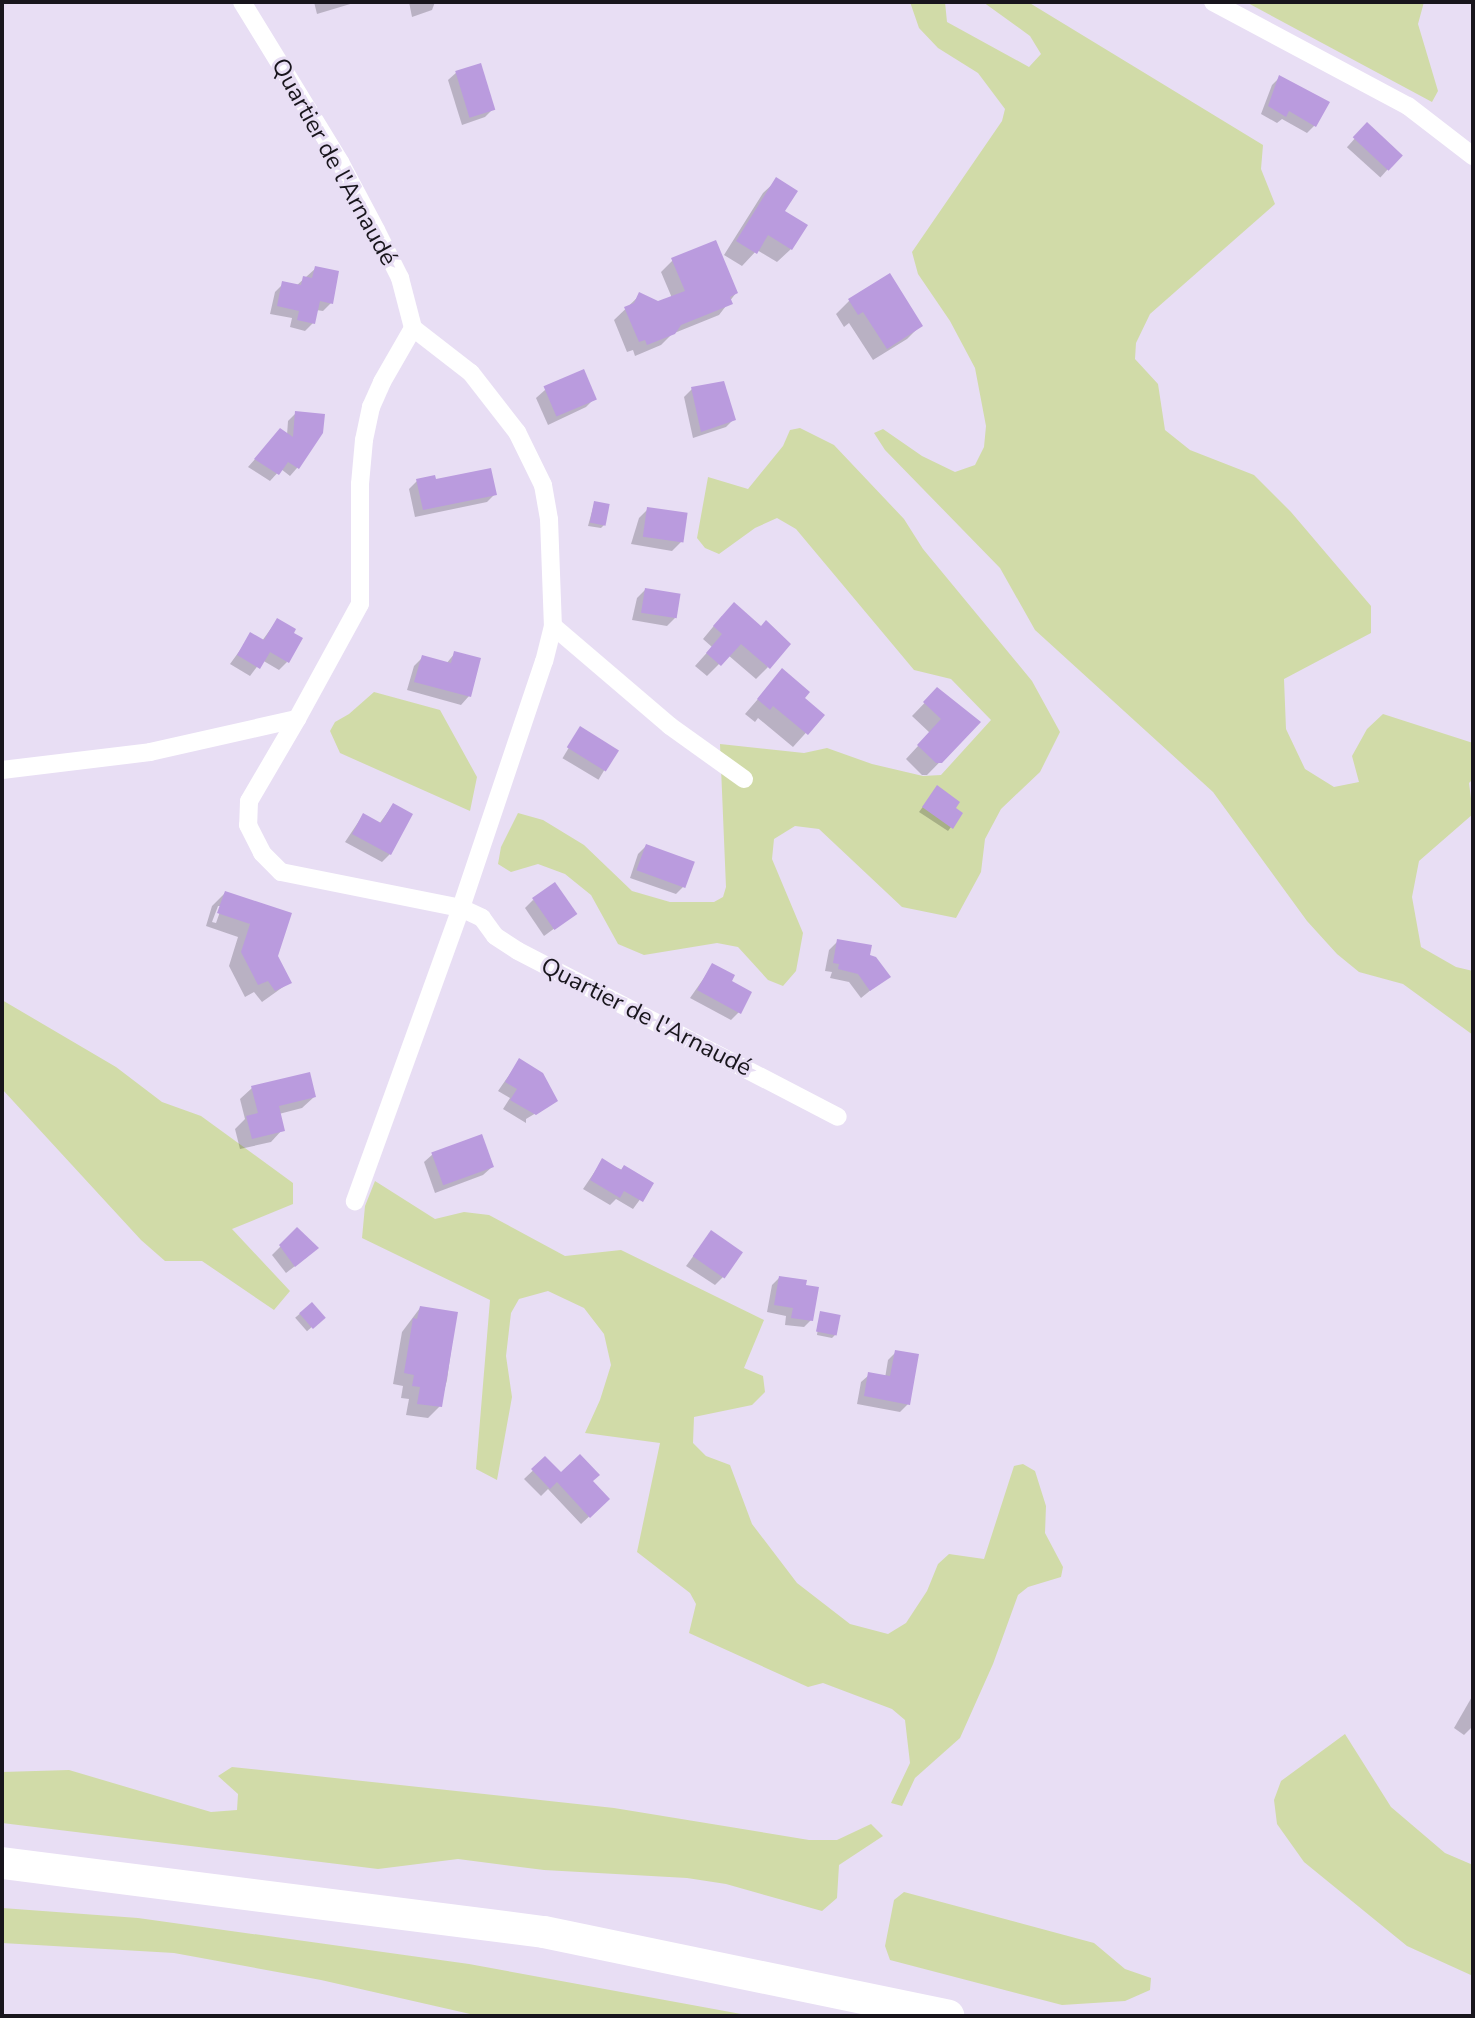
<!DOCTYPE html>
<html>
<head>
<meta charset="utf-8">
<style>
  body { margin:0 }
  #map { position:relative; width:1475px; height:2018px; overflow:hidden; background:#e8def4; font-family:"Nunito Sans",sans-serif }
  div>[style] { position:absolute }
  .green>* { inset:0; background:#d1dba8 }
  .shadow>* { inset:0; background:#0003; transform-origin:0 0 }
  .building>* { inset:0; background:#ba9bde; transform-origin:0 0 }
  .street>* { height:18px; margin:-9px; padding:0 9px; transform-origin:9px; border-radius:9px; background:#fff }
  .highway>* { height:32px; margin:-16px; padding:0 16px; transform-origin:16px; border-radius:16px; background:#fff }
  span { translate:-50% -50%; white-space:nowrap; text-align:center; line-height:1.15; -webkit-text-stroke:6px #e8def4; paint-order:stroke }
  .street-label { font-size:24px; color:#18151c }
  .frame { position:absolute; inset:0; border:4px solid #18151c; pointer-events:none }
</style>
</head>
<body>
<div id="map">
  <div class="green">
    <div style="clip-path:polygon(910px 2px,945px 2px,947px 22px,1029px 67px,1041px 54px,1030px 36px,983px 2px,1028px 2px,1263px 145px,1261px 169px,1275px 204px,1150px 314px,1136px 343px,1135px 359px,1158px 384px,1165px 430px,1190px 450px,1254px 475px,1291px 512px,1371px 606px,1371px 633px,1284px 679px,1286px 729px,1305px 769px,1334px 787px,1359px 782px,1352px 756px,1367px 729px,1383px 714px,1473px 743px,1473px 779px,1469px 783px,1473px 814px,1419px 861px,1412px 897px,1421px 947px,1456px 967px,1473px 971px,1473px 1035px,1403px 984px,1359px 972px,1337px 954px,1307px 921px,1213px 792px,1035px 630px,1000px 568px,885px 450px,874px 433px,883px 429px,922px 456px,955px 472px,975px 465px,984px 447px,986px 426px,975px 368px,950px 321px,918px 274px,912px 252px,1002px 121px,1005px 109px,978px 73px,938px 48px,919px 28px)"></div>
    <div style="clip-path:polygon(1246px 2px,1424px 2px,1418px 24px,1438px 91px,1432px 102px)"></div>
    <div style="clip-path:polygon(800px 428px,834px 445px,904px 519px,923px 549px,1032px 681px,1060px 732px,1040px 772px,1001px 809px,985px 839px,981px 872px,956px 918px,902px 907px,819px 829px,795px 826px,774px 839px,772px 859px,803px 933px,796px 971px,783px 986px,768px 980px,738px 947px,717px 943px,644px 955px,618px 944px,591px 895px,565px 874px,538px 864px,511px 872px,498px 864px,501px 847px,518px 813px,543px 820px,584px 845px,632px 891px,670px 902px,714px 902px,723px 897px,726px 887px,720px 744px,804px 753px,827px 748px,872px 764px,923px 776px,941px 775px,991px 720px,951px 679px,914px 670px,796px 529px,777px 518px,755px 528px,719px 554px,705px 548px,697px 538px,708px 477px,748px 489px,783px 446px,790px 430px)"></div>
    <div style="clip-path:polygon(374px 692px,440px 710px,477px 777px,470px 811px,340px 753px,330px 731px,335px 722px,349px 714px)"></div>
    <div style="clip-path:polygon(2px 1000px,116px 1067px,162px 1102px,201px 1116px,293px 1183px,293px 1204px,232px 1229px,290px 1291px,274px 1310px,202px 1261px,165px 1261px,141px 1240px,2px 1089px)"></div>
    <div style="clip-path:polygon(375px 1181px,435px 1219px,464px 1212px,489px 1215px,565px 1256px,621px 1250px,764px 1320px,744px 1368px,763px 1376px,765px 1392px,752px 1405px,694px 1417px,693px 1443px,706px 1456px,730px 1465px,752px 1524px,797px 1583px,850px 1624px,888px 1634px,906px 1623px,927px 1591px,938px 1564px,949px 1554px,984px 1559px,1014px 1466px,1023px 1464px,1035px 1471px,1046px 1506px,1045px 1533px,1063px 1567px,1061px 1577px,1028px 1587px,1018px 1595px,993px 1664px,960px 1738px,915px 1778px,902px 1806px,891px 1803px,910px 1763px,905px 1720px,892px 1709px,823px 1683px,808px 1687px,689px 1633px,696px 1604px,690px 1593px,637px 1552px,660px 1443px,585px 1433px,600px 1400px,611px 1365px,604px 1334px,584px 1308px,548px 1291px,519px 1299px,511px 1313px,506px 1356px,512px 1397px,497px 1480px,476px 1469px,490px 1300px,362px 1238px,365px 1206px)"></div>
    <div style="clip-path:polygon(1345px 1734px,1391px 1807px,1445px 1853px,1473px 1865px,1473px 1976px,1407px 1946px,1304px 1862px,1277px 1824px,1274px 1800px,1281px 1781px)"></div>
    <div style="clip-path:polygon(232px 1767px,614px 1808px,809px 1840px,837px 1840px,871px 1824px,883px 1836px,839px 1865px,837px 1898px,822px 1911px,726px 1884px,687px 1878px,544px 1870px,458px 1859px,378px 1869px,2px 1823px,2px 1772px,69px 1770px,211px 1812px,237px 1810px,238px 1794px,218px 1776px)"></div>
    <div style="clip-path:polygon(904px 1892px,1094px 1943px,1125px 1969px,1151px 1978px,1150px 1990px,1125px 2001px,1062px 2005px,890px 1960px,885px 1946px,894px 1900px)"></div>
    <div style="clip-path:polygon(2px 1908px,138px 1918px,469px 1964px,752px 2016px,479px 2016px,321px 1980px,174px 1953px,2px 1943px)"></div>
  </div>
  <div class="shadow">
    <div style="clip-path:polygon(314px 2px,357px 2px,317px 14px)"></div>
    <div style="clip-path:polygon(435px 2px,432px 10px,412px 17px,409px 2px)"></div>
    <div style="clip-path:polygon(457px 72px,493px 109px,485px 117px,462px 125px,448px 80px)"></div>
    <div style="clip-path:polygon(1279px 78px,1315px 125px,1307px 133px,1282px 119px,1277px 123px,1261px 114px,1272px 85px)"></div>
    <div style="left:1367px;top:125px;width:45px;height:30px;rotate:42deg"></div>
    <div style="clip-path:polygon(777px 180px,791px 249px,777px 262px,757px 250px,742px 266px,724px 255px,763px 193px)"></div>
    <div style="clip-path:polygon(673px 260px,736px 293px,719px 315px,672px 334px,661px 345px,635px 356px,633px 350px,627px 352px,614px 320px,640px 295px,658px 304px,672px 298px,661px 272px)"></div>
    <div style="clip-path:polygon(316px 268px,331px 303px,323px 311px,316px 310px,313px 323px,305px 331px,290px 327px,292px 318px,270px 314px,275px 292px,283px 284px,296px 286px)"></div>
    <div style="clip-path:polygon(889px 276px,920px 326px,907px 339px,873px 360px,849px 323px,844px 327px,836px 314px,849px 301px)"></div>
    <div style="clip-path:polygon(692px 389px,734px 419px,726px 427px,693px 438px,684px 397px)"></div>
    <div style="clip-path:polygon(545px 390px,595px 398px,586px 407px,548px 425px,536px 398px)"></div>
    <div style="clip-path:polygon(296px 413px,297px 468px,290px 476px,281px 469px,270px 481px,248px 467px,273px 439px,287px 435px,288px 421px)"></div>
    <div style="clip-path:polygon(417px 481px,435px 481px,495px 494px,487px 502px,415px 517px,409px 489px)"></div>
    <div style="clip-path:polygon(594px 504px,605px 524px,601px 528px,588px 526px)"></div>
    <div style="clip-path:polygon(648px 509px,681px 542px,672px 551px,631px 544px,639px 518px)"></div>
    <div style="clip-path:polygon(645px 590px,675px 618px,667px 626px,632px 620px,637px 598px)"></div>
    <div style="clip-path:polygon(722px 616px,768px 667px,756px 679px,728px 655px,707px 676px,695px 666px,712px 647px,703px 639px)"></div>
    <div style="clip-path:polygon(277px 620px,287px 662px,279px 670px,262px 660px,250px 676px,230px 664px,251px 635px,262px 641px)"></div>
    <div style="clip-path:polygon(455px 653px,469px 696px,461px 705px,407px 690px,414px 666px,422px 658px,446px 664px)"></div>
    <div style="clip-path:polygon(782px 671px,802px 698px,822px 715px,793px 747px,758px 718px,755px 722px,745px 714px)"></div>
    <div style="clip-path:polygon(937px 690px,978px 723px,927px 775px,922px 775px,906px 759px,930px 733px,912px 716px)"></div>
    <div style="left:580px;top:729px;width:42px;height:34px;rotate:31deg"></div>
    <div style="clip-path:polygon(934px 792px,951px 827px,948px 831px,919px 812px)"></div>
    <div style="clip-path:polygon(393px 805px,390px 854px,382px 862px,345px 842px,363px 815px,379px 824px)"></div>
    <div style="clip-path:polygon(646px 846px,692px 863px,684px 886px,676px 894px,630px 878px,638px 854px)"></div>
    <div style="clip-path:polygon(evenodd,225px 893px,276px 956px,290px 982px,262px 1002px,254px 992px,245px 997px,229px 966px,238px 937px,206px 926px,212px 906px,225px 893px,218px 906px,222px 906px,216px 923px,212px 922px,218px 906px)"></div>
    <div style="clip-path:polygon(533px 900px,574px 914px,544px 936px,525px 908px)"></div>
    <div style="clip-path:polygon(838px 941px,868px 957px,888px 976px,861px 998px,849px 982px,830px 978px,832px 972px,825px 971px,829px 950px)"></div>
    <div style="clip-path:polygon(713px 965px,729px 982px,739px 1012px,731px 1020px,690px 998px)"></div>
    <div style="clip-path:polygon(519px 1061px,556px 1101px,526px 1119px,526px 1123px,503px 1109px,510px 1098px,498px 1091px)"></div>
    <div style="clip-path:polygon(252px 1088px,314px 1097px,302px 1108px,279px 1114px,282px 1130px,271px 1142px,240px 1149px,235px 1129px,245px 1119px,240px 1099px)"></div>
    <div style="clip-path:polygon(433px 1154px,492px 1167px,483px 1175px,435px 1193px,424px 1162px)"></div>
    <div style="clip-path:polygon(602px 1161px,652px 1183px,633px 1209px,616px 1199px,610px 1205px,583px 1189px)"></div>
    <div style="clip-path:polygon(297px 1230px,308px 1256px,286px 1273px,272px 1255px)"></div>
    <div style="clip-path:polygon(711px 1232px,723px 1277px,715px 1285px,686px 1266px)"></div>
    <div style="clip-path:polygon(779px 1278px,811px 1320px,804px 1327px,785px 1325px,786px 1316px,767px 1312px,772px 1285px)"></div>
    <div style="left:311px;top:1304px;width:18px;height:21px;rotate:49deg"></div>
    <div style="clip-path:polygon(420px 1308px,456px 1314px,447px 1380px,440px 1406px,428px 1418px,406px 1415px,409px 1399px,401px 1398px,403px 1386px,393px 1384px,402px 1332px)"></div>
    <div style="clip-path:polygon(820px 1313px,836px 1334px,832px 1338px,817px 1335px)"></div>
    <div style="clip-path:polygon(896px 1352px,908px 1404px,900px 1412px,857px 1404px,861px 1382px,869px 1375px,885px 1378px,888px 1360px)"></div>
    <div style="clip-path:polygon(545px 1459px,561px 1475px,591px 1481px,608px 1499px,581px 1524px,548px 1489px,541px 1496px,524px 1479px)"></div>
    <div style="clip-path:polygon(1473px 1695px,1473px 1726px,1464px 1735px,1454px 1728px)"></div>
  </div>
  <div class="building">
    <div style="left:481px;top:63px;width:49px;height:27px;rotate:73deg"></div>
    <div style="clip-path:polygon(1279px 75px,1330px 102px,1316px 127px,1289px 111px,1286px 117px,1268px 106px)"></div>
    <div style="left:1367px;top:122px;width:49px;height:21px;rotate:43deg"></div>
    <div style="clip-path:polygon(776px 177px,798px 191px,785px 211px,808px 225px,792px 250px,768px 235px,757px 254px,736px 241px)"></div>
    <div style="clip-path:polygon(716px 240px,738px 293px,730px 297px,733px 304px,681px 325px,675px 334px,647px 345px,645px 340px,639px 342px,624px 307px,634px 303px,639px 292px,658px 301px,685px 291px,671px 258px)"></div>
    <div style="clip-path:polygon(315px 266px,339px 271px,333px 304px,320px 301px,315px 324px,297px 320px,299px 311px,277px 306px,282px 281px,301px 285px,303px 276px,312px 278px)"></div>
    <div style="clip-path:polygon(890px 273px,923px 326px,887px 349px,863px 312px,858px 315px,848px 299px)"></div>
    <div style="left:584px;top:369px;width:33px;height:44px;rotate:67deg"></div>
    <div style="clip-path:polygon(724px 381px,736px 420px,701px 432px,691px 387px)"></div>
    <div style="clip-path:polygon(295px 411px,325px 414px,323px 433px,299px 469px,288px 462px,279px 475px,254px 459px,280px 428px,293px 437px)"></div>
    <div style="clip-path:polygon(491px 468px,497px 495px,423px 510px,416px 479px,435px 475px,436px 479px)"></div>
    <div style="left:594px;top:501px;width:16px;height:22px;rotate:11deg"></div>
    <div style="left:647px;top:507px;width:41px;height:30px;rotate:8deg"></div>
    <div style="left:645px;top:588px;width:36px;height:25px;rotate:9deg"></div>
    <div style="clip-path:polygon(734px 602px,761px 626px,766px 620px,791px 644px,770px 669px,741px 644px,721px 666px,706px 653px,722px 634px,713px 626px)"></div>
    <div style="clip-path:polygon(277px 618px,296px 629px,294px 633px,303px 638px,289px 663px,270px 652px,260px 669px,237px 655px,250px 632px,264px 640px)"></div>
    <div style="clip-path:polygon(454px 651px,481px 658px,471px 697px,414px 682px,422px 655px,451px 663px)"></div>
    <div style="clip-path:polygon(782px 668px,810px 692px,805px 698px,825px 715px,808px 735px,773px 706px,770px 710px,757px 699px)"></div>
    <div style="clip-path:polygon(937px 687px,981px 722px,942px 763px,936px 763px,917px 745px,941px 719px,923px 702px)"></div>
    <div style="left:580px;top:726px;width:46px;height:25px;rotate:32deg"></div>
    <div style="clip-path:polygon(937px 785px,960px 802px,956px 808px,963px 813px,953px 829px,922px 807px)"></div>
    <div style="clip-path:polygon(393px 803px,413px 814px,391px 855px,352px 834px,363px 813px,381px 823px)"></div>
    <div style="left:646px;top:844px;width:52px;height:28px;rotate:20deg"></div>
    <div style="left:555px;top:882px;width:39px;height:28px;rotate:55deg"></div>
    <div style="clip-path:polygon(225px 891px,292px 913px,278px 956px,292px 983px,275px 991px,268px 981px,258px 985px,241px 952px,250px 924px,217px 913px)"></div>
    <div style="clip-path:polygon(837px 939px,872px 945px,870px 955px,876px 957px,891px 977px,870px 991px,858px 974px,838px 969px,839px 964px,833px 963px)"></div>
    <div style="clip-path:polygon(712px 963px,735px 975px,732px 981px,752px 992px,741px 1014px,697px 990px)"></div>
    <div style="clip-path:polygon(519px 1058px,543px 1073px,558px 1101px,536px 1115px,510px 1100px,517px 1089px,505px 1082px)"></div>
    <div style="clip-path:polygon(310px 1072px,316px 1097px,279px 1106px,285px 1131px,252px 1139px,246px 1116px,258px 1113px,251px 1086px)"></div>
    <div style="left:482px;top:1134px;width:35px;height:54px;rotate:70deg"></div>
    <div style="clip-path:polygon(602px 1158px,621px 1170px,624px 1165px,654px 1183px,643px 1202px,624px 1191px,620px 1198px,590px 1180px)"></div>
    <div style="clip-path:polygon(297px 1227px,319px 1248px,295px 1267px,279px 1245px)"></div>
    <div style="left:711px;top:1230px;width:39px;height:32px;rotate:35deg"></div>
    <div style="clip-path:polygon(779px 1276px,807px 1280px,806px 1285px,819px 1287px,813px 1321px,791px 1318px,793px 1308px,774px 1305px)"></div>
    <div style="left:312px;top:1302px;width:21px;height:17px;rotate:49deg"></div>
    <div style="clip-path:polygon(420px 1306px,458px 1312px,442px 1407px,417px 1404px,420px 1387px,412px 1386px,414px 1375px,404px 1373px,413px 1318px,417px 1319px)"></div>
    <div style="left:820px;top:1311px;width:21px;height:21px;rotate:11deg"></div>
    <div style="clip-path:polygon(895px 1350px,919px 1354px,910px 1405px,864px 1396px,868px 1372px,890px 1376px)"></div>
    <div style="clip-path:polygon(580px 1454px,600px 1475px,593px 1481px,610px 1499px,590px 1518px,557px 1482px,550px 1489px,531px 1469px,545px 1456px,561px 1472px)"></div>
  </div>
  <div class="street">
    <div style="left:242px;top:2px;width:188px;rotate:58.5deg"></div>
    <div style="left:340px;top:162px;width:77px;rotate:62.1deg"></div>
    <div style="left:376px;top:230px;width:54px;rotate:63.4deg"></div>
    <div style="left:400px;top:278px;width:52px;rotate:75.4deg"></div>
    <div style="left:413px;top:328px;width:73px;rotate:37.8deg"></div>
    <div style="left:471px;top:373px;width:75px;rotate:52.1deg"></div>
    <div style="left:517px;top:432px;width:59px;rotate:63.9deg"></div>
    <div style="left:543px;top:485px;width:35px;rotate:80deg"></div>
    <div style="left:549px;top:519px;width:107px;rotate:87.9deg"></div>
    <div style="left:553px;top:626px;width:36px;rotate:104deg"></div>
    <div style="left:544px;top:661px;width:261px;rotate:108.6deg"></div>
    <div style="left:461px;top:908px;width:312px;rotate:109.9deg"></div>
    <div style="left:1213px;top:2px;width:221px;rotate:28.1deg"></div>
    <div style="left:1408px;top:106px;width:82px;rotate:37.6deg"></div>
    <div style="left:553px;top:626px;width:154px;rotate:40.5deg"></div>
    <div style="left:670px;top:726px;width:91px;rotate:35.6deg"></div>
    <div style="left:297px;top:719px;width:95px;rotate:120.3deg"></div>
    <div style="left:249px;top:801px;width:24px;rotate:92deg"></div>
    <div style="left:248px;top:825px;width:31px;rotate:63deg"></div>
    <div style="left:262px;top:853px;width:27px;rotate:45deg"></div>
    <div style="left:281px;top:872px;width:184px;rotate:11.3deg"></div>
    <div style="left:461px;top:908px;width:23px;rotate:25deg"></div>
    <div style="left:482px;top:918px;width:22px;rotate:54deg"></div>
    <div style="left:495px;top:936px;width:27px;rotate:33deg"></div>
    <div style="left:518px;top:951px;width:360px;rotate:27.4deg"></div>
    <div style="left:2px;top:770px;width:149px;rotate:-6.9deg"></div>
    <div style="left:150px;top:752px;width:151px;rotate:-12.7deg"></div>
    <div style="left:297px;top:719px;width:131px;rotate:-61.3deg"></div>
    <div style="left:360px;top:604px;width:120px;rotate:-90deg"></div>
    <div style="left:360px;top:484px;width:44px;rotate:-84.8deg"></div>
    <div style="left:364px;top:440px;width:34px;rotate:-78deg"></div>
    <div style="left:371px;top:407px;width:27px;rotate:-66deg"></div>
    <div style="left:382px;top:382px;width:62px;rotate:-60.1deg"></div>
  </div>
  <div class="highway">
    <div style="left:2px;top:1863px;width:546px;rotate:7.26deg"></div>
    <div style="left:544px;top:1932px;width:413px;rotate:11.7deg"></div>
  </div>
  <div class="street-label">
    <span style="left:334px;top:162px;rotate:61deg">Quartier de l'Arnaudé</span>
    <span style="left:646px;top:1017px;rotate:27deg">Quartier de l'Arnaudé</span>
  </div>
  <div class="frame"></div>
</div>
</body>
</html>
